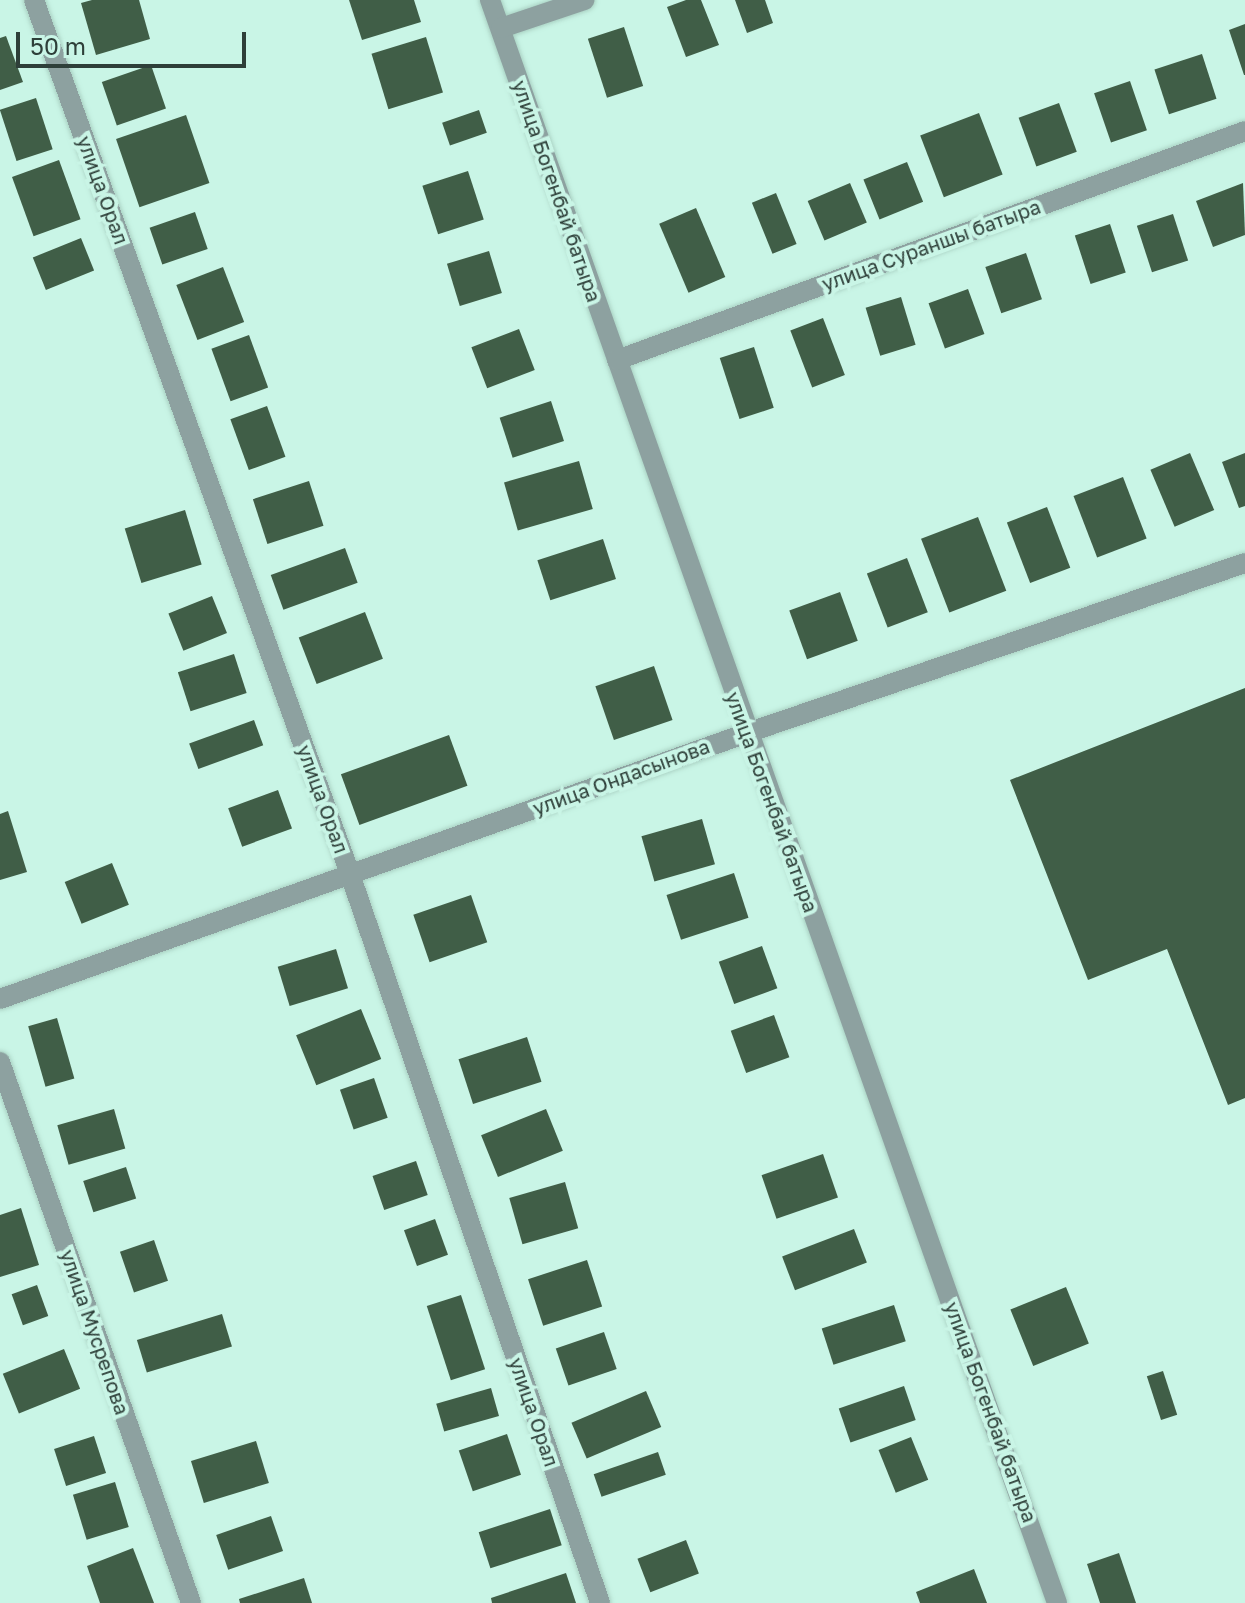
<!DOCTYPE html>
<html>
<head>
<meta charset="utf-8">
<style>
  body { margin:0 }
  #map { position:relative; width:1245px; height:1603px; overflow:hidden; background:#c9f5e6; font-family:"Golos Text",sans-serif }
  div>[style] { position:absolute }
  .building>* { inset:0; background:#405e47; transform-origin:0 0 }
  .roads { filter:drop-shadow(0 0 2px #aad1c3) drop-shadow(0 0 2px #aad1c3) }
  .minor>* { height:20px; margin:-10px; padding:0 10px; transform-origin:10px; border-radius:10px; background:#8da1a0 }
  span { translate:-50% -50%; white-space:nowrap; text-align:center; line-height:1.15; -webkit-text-stroke:8px #c9f5e6; paint-order:stroke }
  .street-label { font-size:20px; color:#2e3f39 }
  .scale { position:absolute; left:16px; top:32px; width:230px; height:36px; box-sizing:border-box; border:4px solid #2e3f39; border-top:0; padding-left:10px; font-size:24px; line-height:28px; white-space:nowrap; color:#2e3f39; -webkit-text-stroke:6px #c9f5e6; paint-order:stroke }
</style>
</head>
<body>
<div id="map">
  <div class="building">
    <div style="clip-path:polygon(92px 0,139px 0,150px 39px,96px 55px,81px 3px)"></div>
    <div style="clip-path:polygon(349px 0,414px 0,421px 22px,362px 40px)"></div>
    <div style="clip-path:polygon(686px 0,701px 0,719px 45px,686px 57px,667px 7px)"></div>
    <div style="clip-path:polygon(735px 0,765px 0,773px 23px,747px 33px)"></div>
    <div style="clip-path:polygon(1245px 24px,1245px 75px,1244px 75px,1229px 30px)"></div>
    <div style="left:624px;top:27px;width:62px;height:38px;rotate:72deg"></div>
    <div style="clip-path:polygon(6px 36px,23px 82px,0 90px,0 38px)"></div>
    <div style="left:426px;top:37px;width:58px;height:57px;rotate:73deg"></div>
    <div style="left:1202px;top:54px;width:47px;height:50px;rotate:72deg"></div>
    <div style="left:151px;top:65px;width:46px;height:52px;rotate:71deg"></div>
    <div style="left:1130px;top:81px;width:52px;height:38px;rotate:71deg"></div>
    <div style="left:36px;top:98px;width:54px;height:38px;rotate:72deg"></div>
    <div style="left:1059px;top:103px;width:52px;height:43px;rotate:70deg"></div>
    <div style="left:479px;top:110px;width:24px;height:39px;rotate:71deg"></div>
    <div style="left:979px;top:113px;width:66px;height:63px;rotate:69deg"></div>
    <div style="left:186px;top:115px;width:72px;height:74px;rotate:71deg"></div>
    <div style="left:59px;top:160px;width:63px;height:50px;rotate:70deg"></div>
    <div style="left:907px;top:162px;width:43px;height:47px;rotate:68deg"></div>
    <div style="left:468px;top:171px;width:51px;height:48px;rotate:72deg"></div>
    <div style="left:850px;top:183px;width:43px;height:46px;rotate:67deg"></div>
    <div style="clip-path:polygon(1243px 183px,1245px 235px,1213px 247px,1196px 201px)"></div>
    <div style="left:776px;top:193px;width:55px;height:26px;rotate:68deg"></div>
    <div style="left:696px;top:208px;width:75px;height:40px;rotate:67deg"></div>
    <div style="left:195px;top:212px;width:39px;height:48px;rotate:71deg"></div>
    <div style="left:1173px;top:214px;width:49px;height:38px;rotate:72deg"></div>
    <div style="left:1110px;top:224px;width:51px;height:37px;rotate:72deg"></div>
    <div style="left:81px;top:238px;width:35px;height:52px;rotate:68deg"></div>
    <div style="left:489px;top:251px;width:44px;height:44px;rotate:73deg"></div>
    <div style="left:1026px;top:253px;width:49px;height:43px;rotate:71deg"></div>
    <div style="left:223px;top:267px;width:59px;height:50px;rotate:69deg"></div>
    <div style="left:968px;top:289px;width:48px;height:42px;rotate:70deg"></div>
    <div style="left:901px;top:297px;width:50px;height:37px;rotate:73deg"></div>
    <div style="left:823px;top:318px;width:61px;height:35px;rotate:69deg"></div>
    <div style="left:519px;top:329px;width:44px;height:51px;rotate:69deg"></div>
    <div style="left:249px;top:335px;width:56px;height:40px;rotate:70deg"></div>
    <div style="left:754px;top:347px;width:64px;height:36px;rotate:72deg"></div>
    <div style="left:551px;top:401px;width:42px;height:54px;rotate:72deg"></div>
    <div style="left:267px;top:406px;width:54px;height:39px;rotate:70deg"></div>
    <div style="left:1190px;top:453px;width:62px;height:43px;rotate:67deg"></div>
    <div style="clip-path:polygon(1245px 453px,1245px 506px,1239px 508px,1222px 462px)"></div>
    <div style="left:579px;top:461px;width:50px;height:78px;rotate:74deg"></div>
    <div style="left:1123px;top:477px;width:66px;height:53px;rotate:69deg"></div>
    <div style="left:309px;top:481px;width:47px;height:59px;rotate:72deg"></div>
    <div style="left:1047px;top:507px;width:65px;height:43px;rotate:69deg"></div>
    <div style="left:185px;top:510px;width:57px;height:63px;rotate:73deg"></div>
    <div style="left:978px;top:517px;width:79px;height:61px;rotate:69deg"></div>
    <div style="left:603px;top:539px;width:42px;height:69px;rotate:72deg"></div>
    <div style="left:345px;top:548px;width:37px;height:79px;rotate:70deg"></div>
    <div style="left:907px;top:558px;width:58px;height:43px;rotate:69deg"></div>
    <div style="left:840px;top:592px;width:52px;height:54px;rotate:70deg"></div>
    <div style="left:212px;top:596px;width:40px;height:47px;rotate:68deg"></div>
    <div style="left:365px;top:612px;width:50px;height:71px;rotate:69deg"></div>
    <div style="left:234px;top:654px;width:41px;height:59px;rotate:72deg"></div>
    <div style="left:654px;top:666px;width:57px;height:62px;rotate:71deg"></div>
    <div style="clip-path:polygon(1245px 688px,1245px 1098px,1228px 1105px,1167px 949px,1088px 980px,1010px 780px)"></div>
    <div style="left:254px;top:720px;width:27px;height:69px;rotate:70deg"></div>
    <div style="left:449px;top:735px;width:54px;height:115px;rotate:70deg"></div>
    <div style="left:278px;top:790px;width:41px;height:53px;rotate:70deg"></div>
    <div style="clip-path:polygon(8px 811px,27px 872px,0 880px,0 814px)"></div>
    <div style="left:702px;top:819px;width:47px;height:63px;rotate:74deg"></div>
    <div style="left:112px;top:863px;width:45px;height:51px;rotate:68deg"></div>
    <div style="left:734px;top:873px;width:47px;height:71px;rotate:72deg"></div>
    <div style="left:471px;top:895px;width:50px;height:61px;rotate:71deg"></div>
    <div style="left:762px;top:946px;width:45px;height:46px;rotate:70deg"></div>
    <div style="left:336px;top:949px;width:41px;height:61px;rotate:73deg"></div>
    <div style="left:361px;top:1009px;width:54px;height:70px;rotate:68deg"></div>
    <div style="left:774px;top:1015px;width:45px;height:46px;rotate:70deg"></div>
    <div style="left:57px;top:1018px;width:63px;height:30px;rotate:74deg"></div>
    <div style="left:527px;top:1037px;width:47px;height:72px;rotate:72deg"></div>
    <div style="left:374px;top:1078px;width:42px;height:36px;rotate:71deg"></div>
    <div style="left:114px;top:1109px;width:41px;height:59px;rotate:74deg"></div>
    <div style="left:546px;top:1109px;width:45px;height:70px;rotate:68deg"></div>
    <div style="left:823px;top:1154px;width:46px;height:65px;rotate:71deg"></div>
    <div style="left:416px;top:1161px;width:36px;height:46px;rotate:71deg"></div>
    <div style="left:126px;top:1167px;width:33px;height:45px;rotate:72deg"></div>
    <div style="left:565px;top:1182px;width:48px;height:58px;rotate:74deg"></div>
    <div style="clip-path:polygon(21px 1208px,39px 1265px,0 1277px,0 1215px)"></div>
    <div style="left:435px;top:1219px;width:38px;height:33px;rotate:70deg"></div>
    <div style="left:854px;top:1229px;width:36px;height:77px;rotate:69deg"></div>
    <div style="left:154px;top:1240px;width:43px;height:36px;rotate:71deg"></div>
    <div style="left:587px;top:1260px;width:49px;height:62px;rotate:72deg"></div>
    <div style="left:37px;top:1285px;width:33px;height:27px;rotate:70deg"></div>
    <div style="left:1066px;top:1287px;width:61px;height:60px;rotate:68deg"></div>
    <div style="left:461px;top:1295px;width:78px;height:36px;rotate:72deg"></div>
    <div style="left:894px;top:1305px;width:38px;height:76px;rotate:72deg"></div>
    <div style="left:222px;top:1314px;width:34px;height:89px;rotate:73deg"></div>
    <div style="left:604px;top:1332px;width:39px;height:51px;rotate:71deg"></div>
    <div style="left:64px;top:1349px;width:43px;height:66px;rotate:68deg"></div>
    <div style="left:1163px;top:1371px;width:46px;height:17px;rotate:72deg"></div>
    <div style="left:904px;top:1386px;width:36px;height:69px;rotate:71deg"></div>
    <div style="left:491px;top:1388px;width:29px;height:57px;rotate:74deg"></div>
    <div style="left:646px;top:1391px;width:39px;height:81px;rotate:67deg"></div>
    <div style="left:507px;top:1434px;width:43px;height:51px;rotate:71deg"></div>
    <div style="left:94px;top:1436px;width:39px;height:42px;rotate:72deg"></div>
    <div style="left:911px;top:1437px;width:46px;height:35px;rotate:68deg"></div>
    <div style="left:256px;top:1441px;width:44px;height:68px;rotate:73deg"></div>
    <div style="left:658px;top:1452px;width:24px;height:68px;rotate:71deg"></div>
    <div style="left:115px;top:1482px;width:47px;height:44px;rotate:73deg"></div>
    <div style="left:550px;top:1509px;width:38px;height:75px;rotate:72deg"></div>
    <div style="left:271px;top:1516px;width:37px;height:58px;rotate:71deg"></div>
    <div style="left:686px;top:1540px;width:36px;height:52px;rotate:69deg"></div>
    <div style="clip-path:polygon(133px 1548px,154px 1603px,100px 1603px,87px 1566px)"></div>
    <div style="clip-path:polygon(1119px 1553px,1136px 1603px,1100px 1603px,1087px 1564px)"></div>
    <div style="clip-path:polygon(974px 1569px,987px 1603px,920px 1603px,916px 1592px)"></div>
    <div style="clip-path:polygon(566px 1573px,576px 1603px,492px 1603px,491px 1598px)"></div>
    <div style="clip-path:polygon(304px 1578px,312px 1603px,240px 1603px,239px 1599px)"></div>
  </div>
  <div class="roads">
    <div class="minor">
      <div style="left:34px;top:0;width:929px;rotate:70.12deg"></div>
      <div style="left:350px;top:874px;width:771px;rotate:71.07deg"></div>
      <div style="left:490px;top:0;width:1700px;rotate:70.52deg"></div>
      <div style="left:501px;top:28px;width:88px;rotate:-18.6deg"></div>
      <div style="left:617px;top:360px;width:668px;rotate:-20.03deg"></div>
      <div style="left:0;top:999px;width:793px;rotate:-19.6deg"></div>
      <div style="left:747px;top:733px;width:526px;rotate:-18.85deg"></div>
      <div style="left:0;top:1062px;width:574px;rotate:70.55deg"></div>
    </div>
  </div>
  <div class="street-label">
    <span style="left:103px;top:190px;rotate:70deg">улица Орал</span>
    <span style="left:557px;top:191px;rotate:71deg">улица Богенбай батыра</span>
    <span style="left:931px;top:245px;rotate:-20deg">улица Сураншы батыра</span>
    <span style="left:621px;top:777px;rotate:-20deg">улица Ондасынова</span>
    <span style="left:323px;top:799px;rotate:70deg">улица Орал</span>
    <span style="left:772px;top:802px;rotate:70deg">улица Богенбай батыра</span>
    <span style="left:95px;top:1332px;rotate:71deg">улица Мусрепова</span>
    <span style="left:534px;top:1412px;rotate:71deg">улица Орал</span>
    <span style="left:991px;top:1412px;rotate:70deg">улица Богенбай батыра</span>
  </div>
  <div class="scale">50 m</div>
</div>
</body>
</html>
